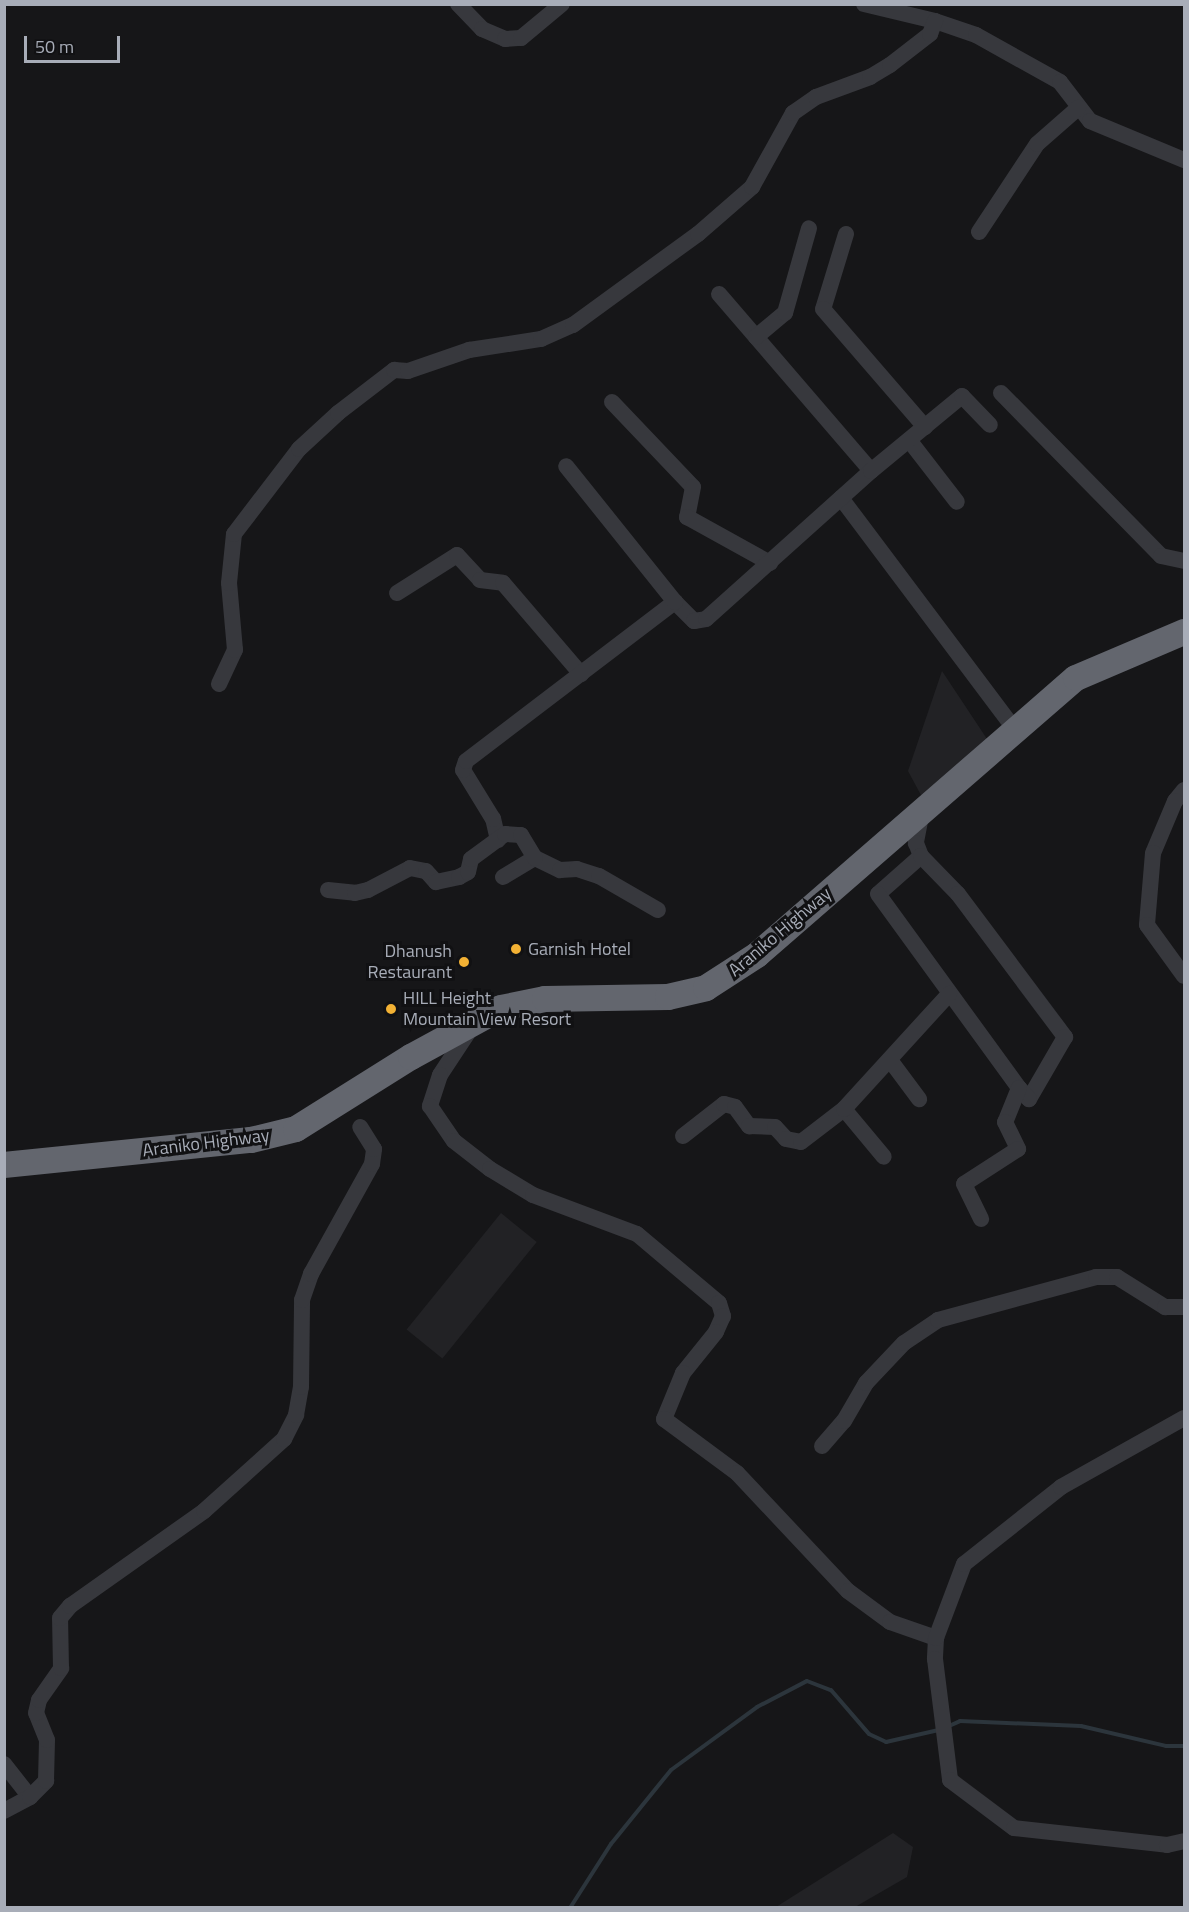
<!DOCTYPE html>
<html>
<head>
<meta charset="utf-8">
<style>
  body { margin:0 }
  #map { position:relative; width:1189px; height:1912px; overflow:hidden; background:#161618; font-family:"Titillium Web",sans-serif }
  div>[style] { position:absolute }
  .built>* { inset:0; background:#222225; transform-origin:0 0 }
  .stream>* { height:4px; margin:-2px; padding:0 2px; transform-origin:2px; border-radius:2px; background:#2c353c }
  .minor>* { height:16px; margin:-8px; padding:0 8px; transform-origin:8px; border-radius:8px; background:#37383d }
  .highway>* { height:26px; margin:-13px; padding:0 13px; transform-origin:13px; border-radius:13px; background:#63666e }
  .dots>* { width:16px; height:16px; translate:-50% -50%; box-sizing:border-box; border:3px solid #111113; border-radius:50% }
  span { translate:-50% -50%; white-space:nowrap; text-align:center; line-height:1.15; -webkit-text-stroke:6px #111113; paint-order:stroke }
  .street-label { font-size:18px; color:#a8adb8 }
  .poi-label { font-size:18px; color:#a8adb8 }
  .left { translate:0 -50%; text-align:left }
  .right { translate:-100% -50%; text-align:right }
  .frame { position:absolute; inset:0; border:6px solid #a8adb8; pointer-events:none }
  .scale { position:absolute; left:24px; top:36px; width:96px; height:27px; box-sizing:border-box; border:3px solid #a8adb8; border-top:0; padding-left:8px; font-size:18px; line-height:21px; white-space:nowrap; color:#a8adb8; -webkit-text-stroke:4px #111113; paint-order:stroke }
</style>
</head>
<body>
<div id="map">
  <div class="built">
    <div style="clip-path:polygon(942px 671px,989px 742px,922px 797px,908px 771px)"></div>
    <div style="left:501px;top:1213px;width:46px;height:150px;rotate:39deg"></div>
    <div style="clip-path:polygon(893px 1833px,913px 1847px,907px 1877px,855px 1907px,776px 1907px)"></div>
  </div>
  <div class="stream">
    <div style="left:949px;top:1726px;width:12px;rotate:-24deg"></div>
    <div style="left:960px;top:1721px;width:121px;rotate:2.4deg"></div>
    <div style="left:1081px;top:1726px;width:87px;rotate:13.2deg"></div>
    <div style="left:1166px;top:1746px;width:18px"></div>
    <div style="left:570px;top:1908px;width:76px;rotate:-57.4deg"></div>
    <div style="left:611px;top:1844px;width:95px;rotate:-51deg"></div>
    <div style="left:671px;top:1770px;width:107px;rotate:-36.2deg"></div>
    <div style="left:757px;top:1707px;width:56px;rotate:-27.5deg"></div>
    <div style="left:807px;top:1681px;width:26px;rotate:21deg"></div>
    <div style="left:831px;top:1690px;width:58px;rotate:49.2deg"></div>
    <div style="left:869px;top:1734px;width:19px;rotate:25deg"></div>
    <div style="left:886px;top:1742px;width:54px;rotate:-12.8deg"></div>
  </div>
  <div class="minor">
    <div style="left:458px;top:4px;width:35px;rotate:46deg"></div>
    <div style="left:482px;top:29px;width:25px;rotate:23deg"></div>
    <div style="left:505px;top:39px;width:16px;rotate:-4deg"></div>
    <div style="left:521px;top:38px;width:53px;rotate:-39.7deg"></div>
    <div style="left:864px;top:4px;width:73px;rotate:13.5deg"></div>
    <div style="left:935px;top:21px;width:43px;rotate:18.9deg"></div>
    <div style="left:976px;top:35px;width:96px;rotate:29.2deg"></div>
    <div style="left:1060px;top:82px;width:49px;rotate:52.4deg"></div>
    <div style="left:1090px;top:121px;width:102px;rotate:22.5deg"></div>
    <div style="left:979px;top:232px;width:105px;rotate:-56.6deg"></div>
    <div style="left:1037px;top:144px;width:55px;rotate:-41.3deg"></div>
    <div style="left:846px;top:234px;width:78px;rotate:107deg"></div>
    <div style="left:823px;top:309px;width:156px;rotate:49.2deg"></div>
    <div style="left:719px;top:294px;width:233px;rotate:49.3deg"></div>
    <div style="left:756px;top:337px;width:38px;rotate:-40deg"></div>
    <div style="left:785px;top:313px;width:88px;rotate:-74.2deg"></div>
    <div style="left:1001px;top:393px;width:228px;rotate:45.5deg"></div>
    <div style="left:1161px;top:556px;width:24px;rotate:12deg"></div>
    <div style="left:612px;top:402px;width:117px;rotate:46.4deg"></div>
    <div style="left:693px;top:487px;width:31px;rotate:101deg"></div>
    <div style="left:687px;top:517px;width:95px;rotate:29deg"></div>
    <div style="left:909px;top:440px;width:78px;rotate:52.3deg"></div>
    <div style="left:841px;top:498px;width:288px;rotate:53.1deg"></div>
    <div style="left:397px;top:593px;width:71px;rotate:-32.3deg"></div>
    <div style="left:457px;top:555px;width:34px;rotate:47deg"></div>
    <div style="left:480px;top:580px;width:23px;rotate:7deg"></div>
    <div style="left:503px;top:583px;width:120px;rotate:49.4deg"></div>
    <div style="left:675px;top:602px;width:27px;rotate:45deg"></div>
    <div style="left:694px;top:621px;width:12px;rotate:-9deg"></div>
    <div style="left:706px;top:619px;width:222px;rotate:-41.9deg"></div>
    <div style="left:871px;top:471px;width:118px;rotate:-39.5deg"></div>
    <div style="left:962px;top:396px;width:40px;rotate:46deg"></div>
    <div style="left:219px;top:684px;width:38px;rotate:-65deg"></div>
    <div style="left:235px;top:650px;width:67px;rotate:-95.1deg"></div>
    <div style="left:229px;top:583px;width:49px;rotate:-84.2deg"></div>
    <div style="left:234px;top:534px;width:107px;rotate:-52.6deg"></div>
    <div style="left:299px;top:449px;width:53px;rotate:-42.7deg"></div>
    <div style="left:338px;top:413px;width:71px;rotate:-37.5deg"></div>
    <div style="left:394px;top:370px;width:14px;rotate:4deg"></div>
    <div style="left:408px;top:371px;width:65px;rotate:-19deg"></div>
    <div style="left:469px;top:350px;width:73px;rotate:-8.7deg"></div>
    <div style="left:541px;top:339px;width:35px;rotate:-24deg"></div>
    <div style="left:573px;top:325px;width:155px;rotate:-36.1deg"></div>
    <div style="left:698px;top:234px;width:72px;rotate:-41deg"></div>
    <div style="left:752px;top:187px;width:85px;rotate:-61deg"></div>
    <div style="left:793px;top:113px;width:28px;rotate:-35deg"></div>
    <div style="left:816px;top:97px;width:58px;rotate:-20.3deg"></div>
    <div style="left:870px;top:77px;width:23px;rotate:-31deg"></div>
    <div style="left:890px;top:65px;width:51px;rotate:-37.8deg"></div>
    <div style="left:930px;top:34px;width:14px;rotate:-69deg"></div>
    <div style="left:1184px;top:790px;width:14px;rotate:129deg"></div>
    <div style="left:1175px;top:801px;width:56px;rotate:112.9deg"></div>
    <div style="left:1153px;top:853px;width:72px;rotate:94.8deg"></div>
    <div style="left:1147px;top:925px;width:63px;rotate:54deg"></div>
    <div style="left:922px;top:811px;width:33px;rotate:101deg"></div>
    <div style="left:916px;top:843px;width:14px;rotate:69deg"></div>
    <div style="left:921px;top:856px;width:57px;rotate:138.5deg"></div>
    <div style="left:878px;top:894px;width:240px;rotate:54deg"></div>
    <div style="left:498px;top:840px;width:22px;rotate:-103deg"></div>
    <div style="left:493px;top:819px;width:57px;rotate:-121.5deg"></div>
    <div style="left:463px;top:770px;width:9px;rotate:-72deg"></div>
    <div style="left:466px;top:761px;width:263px;rotate:-37.3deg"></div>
    <div style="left:675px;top:602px;width:174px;rotate:-128.7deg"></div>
    <div style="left:921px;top:856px;width:53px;rotate:45.8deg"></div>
    <div style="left:958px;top:894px;width:179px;rotate:53.2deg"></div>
    <div style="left:1065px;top:1037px;width:72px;rotate:120.1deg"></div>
    <div style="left:1029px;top:1099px;width:15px;rotate:-132deg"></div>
    <div style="left:1019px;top:1088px;width:37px;rotate:112deg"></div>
    <div style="left:1005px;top:1122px;width:30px;rotate:64deg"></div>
    <div style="left:1018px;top:1149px;width:64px;rotate:147.1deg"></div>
    <div style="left:964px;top:1184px;width:39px;rotate:64deg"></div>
    <div style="left:503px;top:877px;width:37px;rotate:-31deg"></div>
    <div style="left:535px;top:858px;width:28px;rotate:26deg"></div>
    <div style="left:560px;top:870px;width:17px;rotate:-3deg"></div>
    <div style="left:577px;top:869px;width:23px;rotate:18deg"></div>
    <div style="left:599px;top:876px;width:68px;rotate:30deg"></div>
    <div style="left:328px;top:890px;width:27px;rotate:6deg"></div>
    <div style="left:355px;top:893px;width:13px;rotate:-13deg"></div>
    <div style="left:368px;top:890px;width:47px;rotate:-27.6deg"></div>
    <div style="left:410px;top:868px;width:16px;rotate:11deg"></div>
    <div style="left:426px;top:871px;width:15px;rotate:48deg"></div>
    <div style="left:436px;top:882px;width:24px;rotate:-12deg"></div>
    <div style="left:459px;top:877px;width:10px;rotate:-29deg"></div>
    <div style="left:468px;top:872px;width:13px;rotate:-77deg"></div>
    <div style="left:471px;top:859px;width:42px;rotate:-36.3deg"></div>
    <div style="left:505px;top:834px;width:16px;rotate:4deg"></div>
    <div style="left:521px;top:835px;width:27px;rotate:59deg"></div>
    <div style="left:471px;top:1028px;width:56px;rotate:123.4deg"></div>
    <div style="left:440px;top:1075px;width:33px;rotate:108deg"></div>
    <div style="left:430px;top:1106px;width:42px;rotate:55.6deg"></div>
    <div style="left:454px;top:1141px;width:46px;rotate:37.9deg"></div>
    <div style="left:490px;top:1169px;width:50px;rotate:31.2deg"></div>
    <div style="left:533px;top:1195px;width:111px;rotate:20.6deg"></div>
    <div style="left:637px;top:1234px;width:107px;rotate:40.1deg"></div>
    <div style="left:719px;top:1303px;width:14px;rotate:73deg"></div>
    <div style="left:723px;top:1316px;width:17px;rotate:114deg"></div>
    <div style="left:716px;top:1332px;width:53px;rotate:128.8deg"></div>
    <div style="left:683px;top:1373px;width:50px;rotate:112.4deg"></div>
    <div style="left:664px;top:1419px;width:91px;rotate:36.5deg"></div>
    <div style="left:737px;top:1473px;width:162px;rotate:46.8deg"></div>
    <div style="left:848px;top:1591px;width:52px;rotate:36.4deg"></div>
    <div style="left:890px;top:1622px;width:49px;rotate:19.2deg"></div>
    <div style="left:936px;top:1638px;width:21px;rotate:93deg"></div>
    <div style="left:935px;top:1659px;width:122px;rotate:82.9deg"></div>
    <div style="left:950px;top:1780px;width:80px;rotate:36.9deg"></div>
    <div style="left:1014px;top:1828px;width:154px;rotate:6.3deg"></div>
    <div style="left:1167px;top:1845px;width:17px;rotate:-13deg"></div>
    <div style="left:890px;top:1060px;width:49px;rotate:53.4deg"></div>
    <div style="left:844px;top:1109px;width:62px;rotate:50.2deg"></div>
    <div style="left:683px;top:1136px;width:52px;rotate:-38deg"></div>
    <div style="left:724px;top:1104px;width:11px;rotate:15deg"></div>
    <div style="left:735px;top:1107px;width:24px;rotate:54deg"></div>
    <div style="left:749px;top:1126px;width:26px;rotate:2deg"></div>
    <div style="left:775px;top:1127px;width:16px;rotate:47deg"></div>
    <div style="left:786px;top:1139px;width:15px;rotate:11deg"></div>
    <div style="left:801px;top:1142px;width:54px;rotate:-37.5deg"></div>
    <div style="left:844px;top:1109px;width:156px;rotate:-47.6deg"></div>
    <div style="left:822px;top:1446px;width:33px;rotate:-49deg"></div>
    <div style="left:844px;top:1421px;width:44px;rotate:-59.9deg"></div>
    <div style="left:866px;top:1383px;width:55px;rotate:-46.5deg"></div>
    <div style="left:904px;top:1343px;width:41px;rotate:-34.1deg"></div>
    <div style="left:938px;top:1320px;width:164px;rotate:-15.2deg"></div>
    <div style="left:1096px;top:1277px;width:21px"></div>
    <div style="left:1117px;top:1277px;width:57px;rotate:32deg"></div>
    <div style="left:1165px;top:1307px;width:19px"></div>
    <div style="left:936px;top:1638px;width:79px;rotate:-69.3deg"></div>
    <div style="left:964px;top:1564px;width:124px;rotate:-38.4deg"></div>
    <div style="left:1061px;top:1487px;width:141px;rotate:-29.3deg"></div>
    <div style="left:4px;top:1764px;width:42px;rotate:51.8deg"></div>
    <div style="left:4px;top:1811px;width:30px;rotate:-28deg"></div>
    <div style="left:30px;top:1797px;width:23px;rotate:-45deg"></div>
    <div style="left:46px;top:1781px;width:41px;rotate:-88.6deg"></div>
    <div style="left:47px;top:1740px;width:29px;rotate:-112deg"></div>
    <div style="left:36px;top:1713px;width:13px;rotate:-77deg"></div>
    <div style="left:39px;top:1700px;width:39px;rotate:-55deg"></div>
    <div style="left:61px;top:1668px;width:50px;rotate:-91.1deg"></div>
    <div style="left:60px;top:1618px;width:16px;rotate:-50deg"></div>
    <div style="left:70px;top:1606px;width:164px;rotate:-35.3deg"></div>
    <div style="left:204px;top:1511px;width:108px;rotate:-42deg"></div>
    <div style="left:284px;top:1439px;width:27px;rotate:-63deg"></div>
    <div style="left:296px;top:1415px;width:28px;rotate:-80deg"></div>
    <div style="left:301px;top:1387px;width:87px;rotate:-89.3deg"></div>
    <div style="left:302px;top:1300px;width:28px;rotate:-71deg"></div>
    <div style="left:311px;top:1274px;width:126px;rotate:-61deg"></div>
    <div style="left:372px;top:1164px;width:15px;rotate:-82deg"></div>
    <div style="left:374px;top:1149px;width:26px;rotate:-122deg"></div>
  </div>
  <div class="highway">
    <div style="left:4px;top:1165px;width:248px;rotate:-5.8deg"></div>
    <div style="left:251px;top:1140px;width:46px;rotate:-13.7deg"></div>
    <div style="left:296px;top:1129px;width:136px;rotate:-32.1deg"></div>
    <div style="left:411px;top:1057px;width:102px;rotate:-28.6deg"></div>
    <div style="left:501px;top:1008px;width:45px;rotate:-11.6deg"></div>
    <div style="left:545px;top:999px;width:123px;rotate:-0.9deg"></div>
    <div style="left:668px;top:997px;width:39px;rotate:-13deg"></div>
    <div style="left:706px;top:988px;width:61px;rotate:-32.9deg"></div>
    <div style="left:757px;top:955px;width:422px;rotate:-41deg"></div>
    <div style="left:1076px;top:678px;width:117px;rotate:-23.1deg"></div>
  </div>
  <div class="dots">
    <div style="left:516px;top:949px;background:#f2b134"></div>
    <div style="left:464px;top:962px;background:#f2b134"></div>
    <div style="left:391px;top:1009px;background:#f2b134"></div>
  </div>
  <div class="street-label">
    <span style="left:780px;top:932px;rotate:-40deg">Araniko Highway</span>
    <span style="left:206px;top:1143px;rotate:-7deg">Araniko Highway</span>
  </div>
  <div class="poi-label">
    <span class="left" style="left:528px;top:949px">Garnish Hotel</span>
    <span class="right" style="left:452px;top:962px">Dhanush<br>Restaurant</span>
    <span class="left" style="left:403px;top:1009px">HILL Height<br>Mountain View Resort</span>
  </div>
  <div class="frame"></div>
  <div class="scale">50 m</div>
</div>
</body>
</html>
